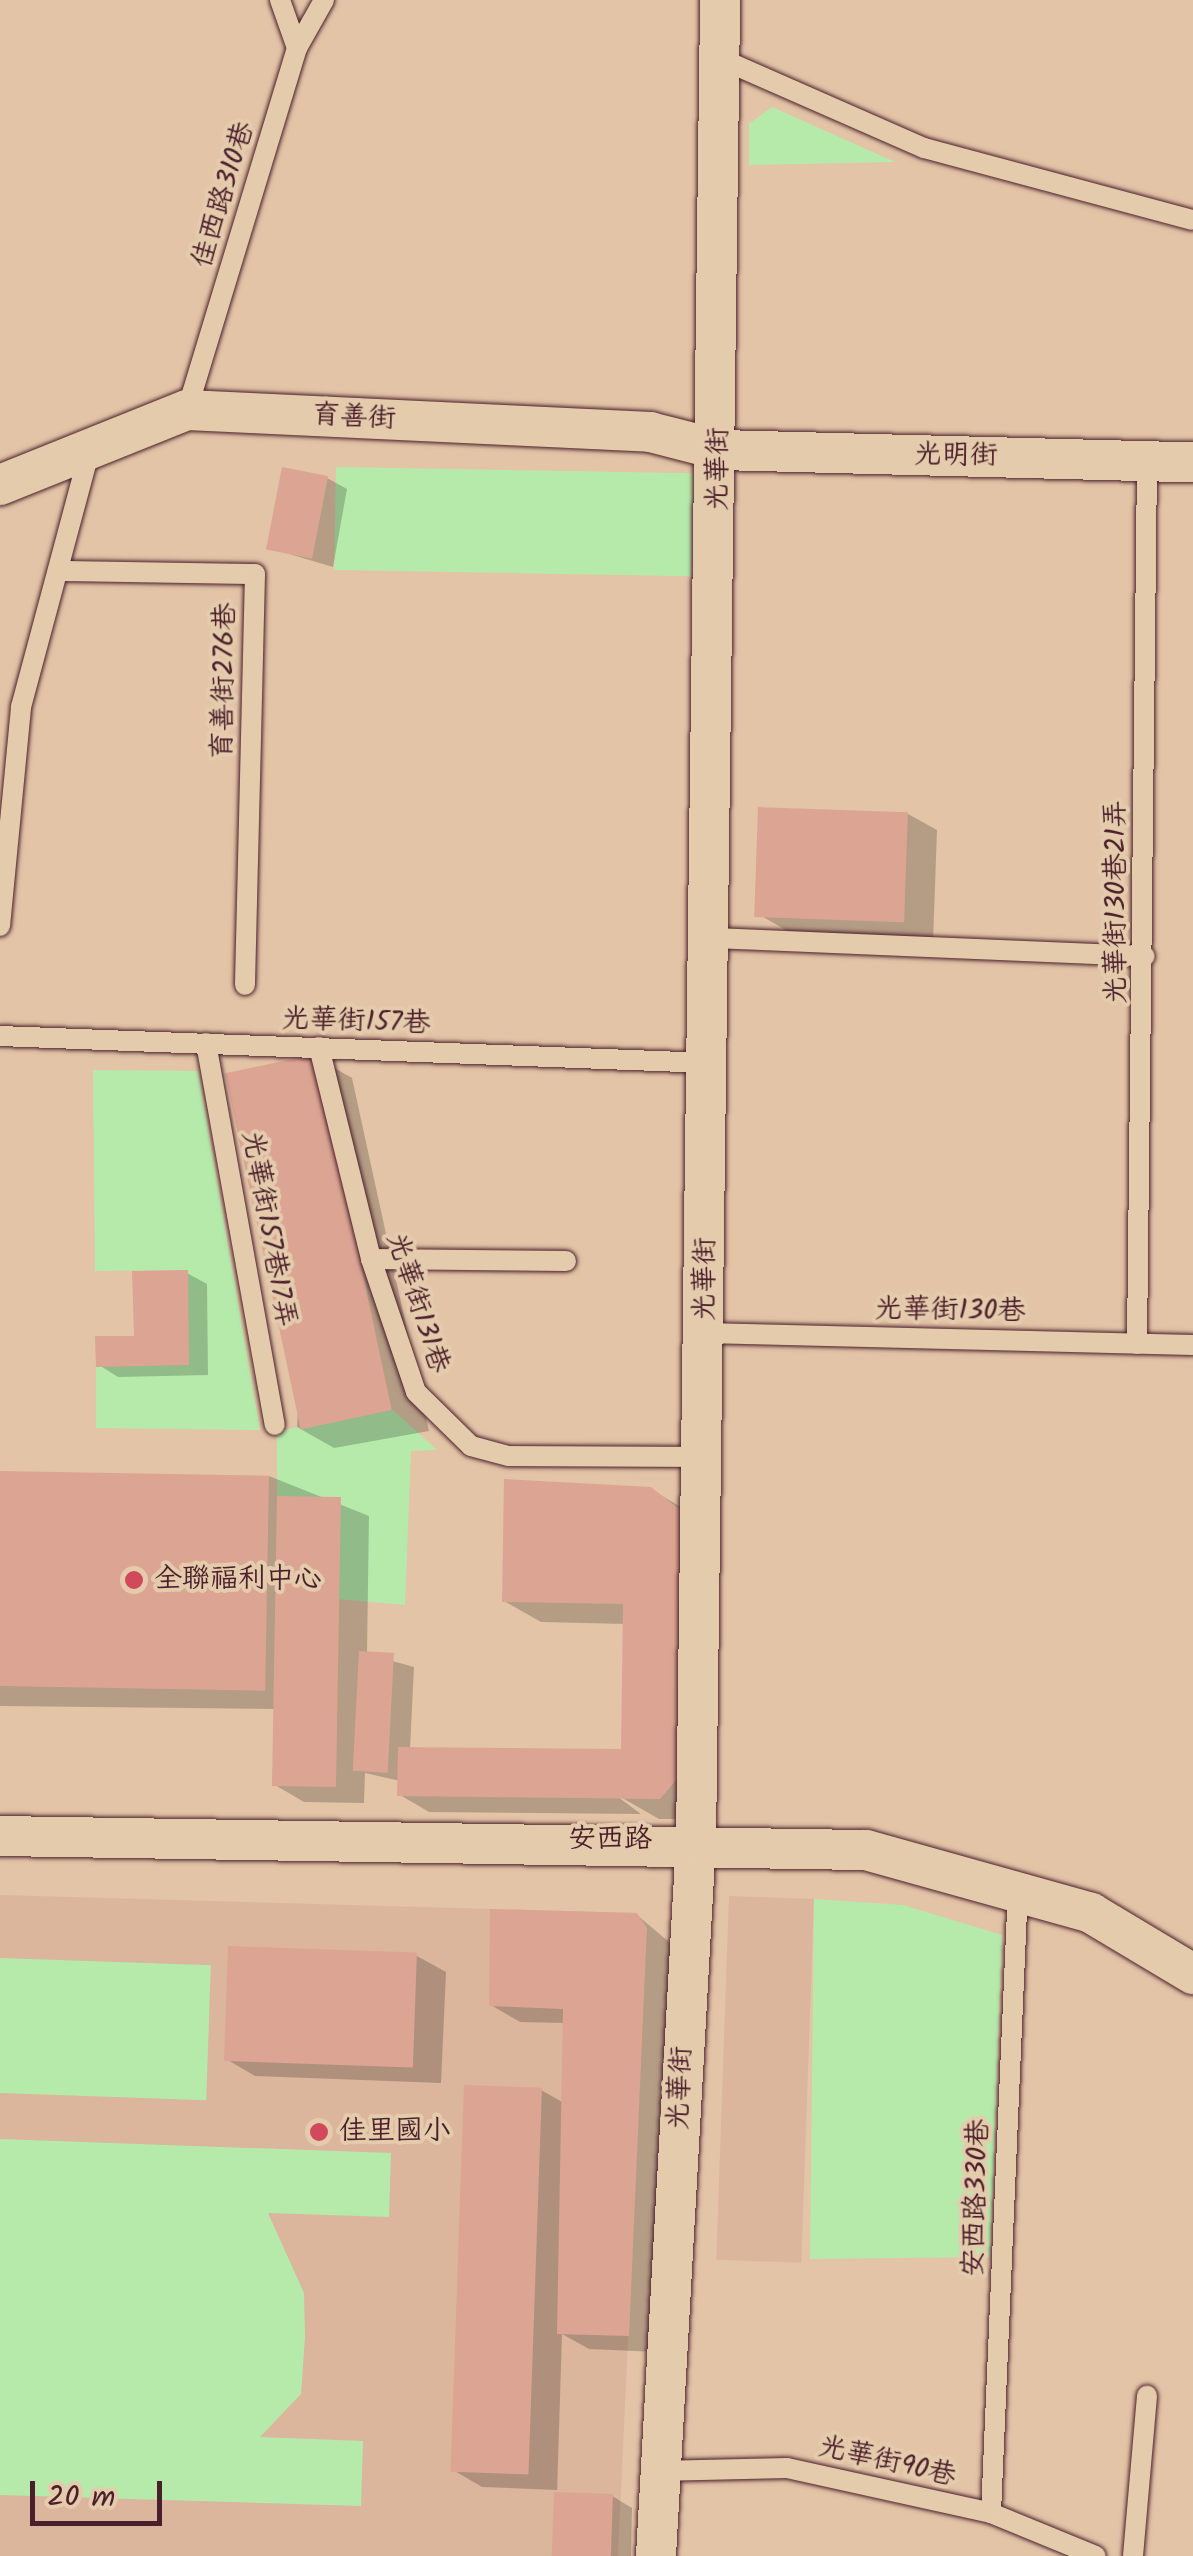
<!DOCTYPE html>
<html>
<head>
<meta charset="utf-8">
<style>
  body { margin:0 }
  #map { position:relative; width:1193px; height:2556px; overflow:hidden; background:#e3c4a7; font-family:Kalam,"LXGW WenKai TC",sans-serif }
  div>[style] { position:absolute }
  .built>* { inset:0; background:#dbb59c; transform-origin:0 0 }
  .green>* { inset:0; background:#b6eaab; transform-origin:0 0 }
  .shadow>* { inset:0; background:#0003 }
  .building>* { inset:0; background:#dca593; transform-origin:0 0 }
  .roads { filter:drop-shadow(0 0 2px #4a1f2b) drop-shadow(0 0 2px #4a1f2b) }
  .lane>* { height:20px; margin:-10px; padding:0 10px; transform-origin:10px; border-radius:10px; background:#e4cbac }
  .street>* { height:40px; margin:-20px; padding:0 20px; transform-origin:20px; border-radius:20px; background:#e4cbac }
  .dots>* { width:28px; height:28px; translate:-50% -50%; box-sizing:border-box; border:5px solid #e4cbac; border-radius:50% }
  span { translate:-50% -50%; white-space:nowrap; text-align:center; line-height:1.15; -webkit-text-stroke:8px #e4cbac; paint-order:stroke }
  .street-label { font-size:28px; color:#4a1f2b }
  .poi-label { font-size:28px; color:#4a1f2b }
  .left { translate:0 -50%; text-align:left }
  .scale { position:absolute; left:30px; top:2481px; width:132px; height:45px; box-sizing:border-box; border:5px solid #4a1f2b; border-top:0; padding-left:12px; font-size:30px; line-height:35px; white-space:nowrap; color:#4a1f2b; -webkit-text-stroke:8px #e4cbac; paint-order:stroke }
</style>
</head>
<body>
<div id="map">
  <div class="built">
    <div style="clip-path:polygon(0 1895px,637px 1913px,647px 1929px,618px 2556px,0 2556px)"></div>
    <div style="left:729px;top:1896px;width:85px;height:364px;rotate:2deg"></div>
  </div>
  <div class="green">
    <div style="clip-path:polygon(772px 107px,895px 162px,749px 165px,749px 124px)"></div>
    <div style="left:336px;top:467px;width:357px;height:103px;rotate:1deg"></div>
    <div style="clip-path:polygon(93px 1070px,198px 1071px,260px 1430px,96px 1428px,96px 1367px,189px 1365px,187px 1270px,95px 1271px)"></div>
    <div style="clip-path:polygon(393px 1410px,437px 1450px,411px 1451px,405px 1605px,338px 1599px,277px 1496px,277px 1431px)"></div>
    <div style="clip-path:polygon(814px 1899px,903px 1905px,1002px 1935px,990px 2257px,810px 2259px)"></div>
    <div style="left:0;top:1958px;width:211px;height:135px;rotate:2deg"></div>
    <div style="clip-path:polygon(0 2139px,391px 2153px,389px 2217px,268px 2213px,304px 2293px,305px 2337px,301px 2394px,260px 2437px,363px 2441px,361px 2506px,0 2495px)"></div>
  </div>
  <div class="shadow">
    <div style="clip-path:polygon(327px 478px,347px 489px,333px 567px,269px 548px)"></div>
    <div style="clip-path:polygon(908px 814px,937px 830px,933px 942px,789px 932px,760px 915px)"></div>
    <div style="clip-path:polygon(315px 1057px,352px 1078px,429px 1431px,334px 1448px,297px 1427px)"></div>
    <div style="clip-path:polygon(187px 1273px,207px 1284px,208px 1375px,118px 1377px,99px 1365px,136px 1339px)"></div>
    <div style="clip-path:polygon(0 1474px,269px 1476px,369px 1516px,367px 1654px,414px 1667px,410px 1749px,623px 1752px,626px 1624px,541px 1622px,504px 1601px,650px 1489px,688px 1511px,698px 1819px,659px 1819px,610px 1791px,641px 1814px,429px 1812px,400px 1795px,400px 1781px,365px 1773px,364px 1803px,304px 1802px,275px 1785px,276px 1709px,0 1706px)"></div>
    <div style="clip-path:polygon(637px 1915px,675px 1947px,657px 2352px,589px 2349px,562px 2334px,557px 2494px,612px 2496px,632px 2508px,631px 2556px,555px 2556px,557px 2490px,482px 2487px,453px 2470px,541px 2090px,564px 2103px,565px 2023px,520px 2022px,491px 2005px)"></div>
    <div style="clip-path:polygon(417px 1956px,446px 1972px,441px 2083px,255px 2076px,226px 2059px)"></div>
  </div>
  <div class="building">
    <div style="left:282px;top:467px;width:47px;height:84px;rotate:11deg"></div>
    <div style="left:758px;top:807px;width:150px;height:110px;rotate:2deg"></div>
    <div style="left:316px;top:1054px;width:364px;height:93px;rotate:78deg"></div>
    <div style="clip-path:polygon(188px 1270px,189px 1365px,96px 1367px,95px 1336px,134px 1336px,132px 1271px)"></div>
    <div style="left:0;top:1471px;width:269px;height:215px;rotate:1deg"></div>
    <div style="clip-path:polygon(504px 1479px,651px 1487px,680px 1510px,677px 1779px,660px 1799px,397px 1796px,398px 1747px,621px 1749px,623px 1604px,502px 1602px)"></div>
    <div style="left:277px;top:1496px;width:64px;height:290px;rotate:1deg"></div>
    <div style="left:359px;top:1651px;width:35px;height:120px;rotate:3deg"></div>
    <div style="clip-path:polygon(490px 1909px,637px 1913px,647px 1928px,629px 2336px,557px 2334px,563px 2009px,489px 2006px)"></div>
    <div style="left:228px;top:1946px;width:189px;height:115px;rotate:2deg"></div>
    <div style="left:464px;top:2085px;width:78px;height:387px;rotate:2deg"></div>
    <div style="left:554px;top:2492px;width:59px;height:64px;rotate:2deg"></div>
  </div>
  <div class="roads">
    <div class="lane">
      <div style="left:280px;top:0;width:51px;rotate:70.5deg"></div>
      <div style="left:719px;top:58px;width:224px;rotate:23.7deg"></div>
      <div style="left:924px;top:148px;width:278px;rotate:15deg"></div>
      <div style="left:187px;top:410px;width:378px;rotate:-73.1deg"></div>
      <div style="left:297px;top:48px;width:55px;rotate:-60.6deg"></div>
      <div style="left:59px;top:571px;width:196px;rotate:0.9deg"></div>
      <div style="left:255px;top:574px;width:411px;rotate:91.4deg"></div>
      <div style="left:0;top:926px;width:220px;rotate:-84.5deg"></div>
      <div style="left:21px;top:707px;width:267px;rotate:-75deg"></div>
      <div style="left:712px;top:938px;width:433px;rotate:2.4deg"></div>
      <div style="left:0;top:1036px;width:711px;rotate:2.18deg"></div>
      <div style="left:206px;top:1043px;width:388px;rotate:79.8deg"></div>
      <div style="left:319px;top:1047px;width:218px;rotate:76.2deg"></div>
      <div style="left:371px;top:1259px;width:140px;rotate:71.3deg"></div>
      <div style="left:416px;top:1392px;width:77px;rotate:44.5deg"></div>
      <div style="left:471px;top:1446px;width:39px;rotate:15deg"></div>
      <div style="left:509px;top:1456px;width:194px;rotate:0.3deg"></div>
      <div style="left:371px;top:1259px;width:195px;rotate:0.6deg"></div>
      <div style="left:705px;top:1333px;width:488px;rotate:1.4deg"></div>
      <div style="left:1137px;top:1344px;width:883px;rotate:-89.35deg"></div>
      <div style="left:658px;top:2471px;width:129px;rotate:-1.3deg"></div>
      <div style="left:787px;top:2468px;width:209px;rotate:12.4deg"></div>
      <div style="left:991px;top:2513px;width:113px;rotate:22.3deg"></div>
      <div style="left:991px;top:2513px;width:628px;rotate:-87.53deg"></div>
      <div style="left:1133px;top:2556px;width:161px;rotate:-85deg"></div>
    </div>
    <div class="street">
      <div style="left:0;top:485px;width:201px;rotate:-21.9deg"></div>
      <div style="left:187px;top:410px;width:464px;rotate:2.7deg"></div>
      <div style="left:650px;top:432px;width:72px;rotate:14.4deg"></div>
      <div style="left:720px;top:450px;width:473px;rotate:1.5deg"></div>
      <div style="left:0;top:1836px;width:866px;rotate:0.93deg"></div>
      <div style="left:866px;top:1850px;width:234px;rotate:15.6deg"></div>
      <div style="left:1091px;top:1913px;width:119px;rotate:30.9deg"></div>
      <div style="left:656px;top:2556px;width:716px;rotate:-86.8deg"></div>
      <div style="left:696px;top:1841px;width:1841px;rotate:-89.25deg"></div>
    </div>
  </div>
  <div class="dots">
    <div style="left:134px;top:1580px;background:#d1495b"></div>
    <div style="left:319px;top:2132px;background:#d1495b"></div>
  </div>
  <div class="street-label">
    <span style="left:224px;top:195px;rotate:-73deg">佳西路310巷</span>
    <span style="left:354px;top:418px;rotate:3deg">育善街</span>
    <span style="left:956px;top:456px;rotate:1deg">光明街</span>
    <span style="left:719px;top:469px;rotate:-89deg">光華街</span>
    <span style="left:225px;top:681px;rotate:-89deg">育善街276巷</span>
    <span style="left:1117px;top:902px;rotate:-90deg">光華街130巷21弄</span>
    <span style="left:356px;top:1022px;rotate:2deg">光華街157巷</span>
    <span style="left:268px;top:1229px;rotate:80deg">光華街157巷17弄</span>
    <span style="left:706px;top:1279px;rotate:-89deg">光華街</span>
    <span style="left:417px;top:1303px;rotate:72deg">光華街131巷</span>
    <span style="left:950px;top:1311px;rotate:1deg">光華街130巷</span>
    <span style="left:610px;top:1840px">安西路</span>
    <span style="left:681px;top:2088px;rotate:-87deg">光華街</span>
    <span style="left:977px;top:2198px;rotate:-88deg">安西路330巷</span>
    <span style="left:887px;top:2462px;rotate:13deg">光華街90巷</span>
  </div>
  <div class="poi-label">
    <span class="left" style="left:154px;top:1580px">全聯福利中心</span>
    <span class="left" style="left:339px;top:2132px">佳里國小</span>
  </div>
  <div class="scale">20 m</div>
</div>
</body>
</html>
